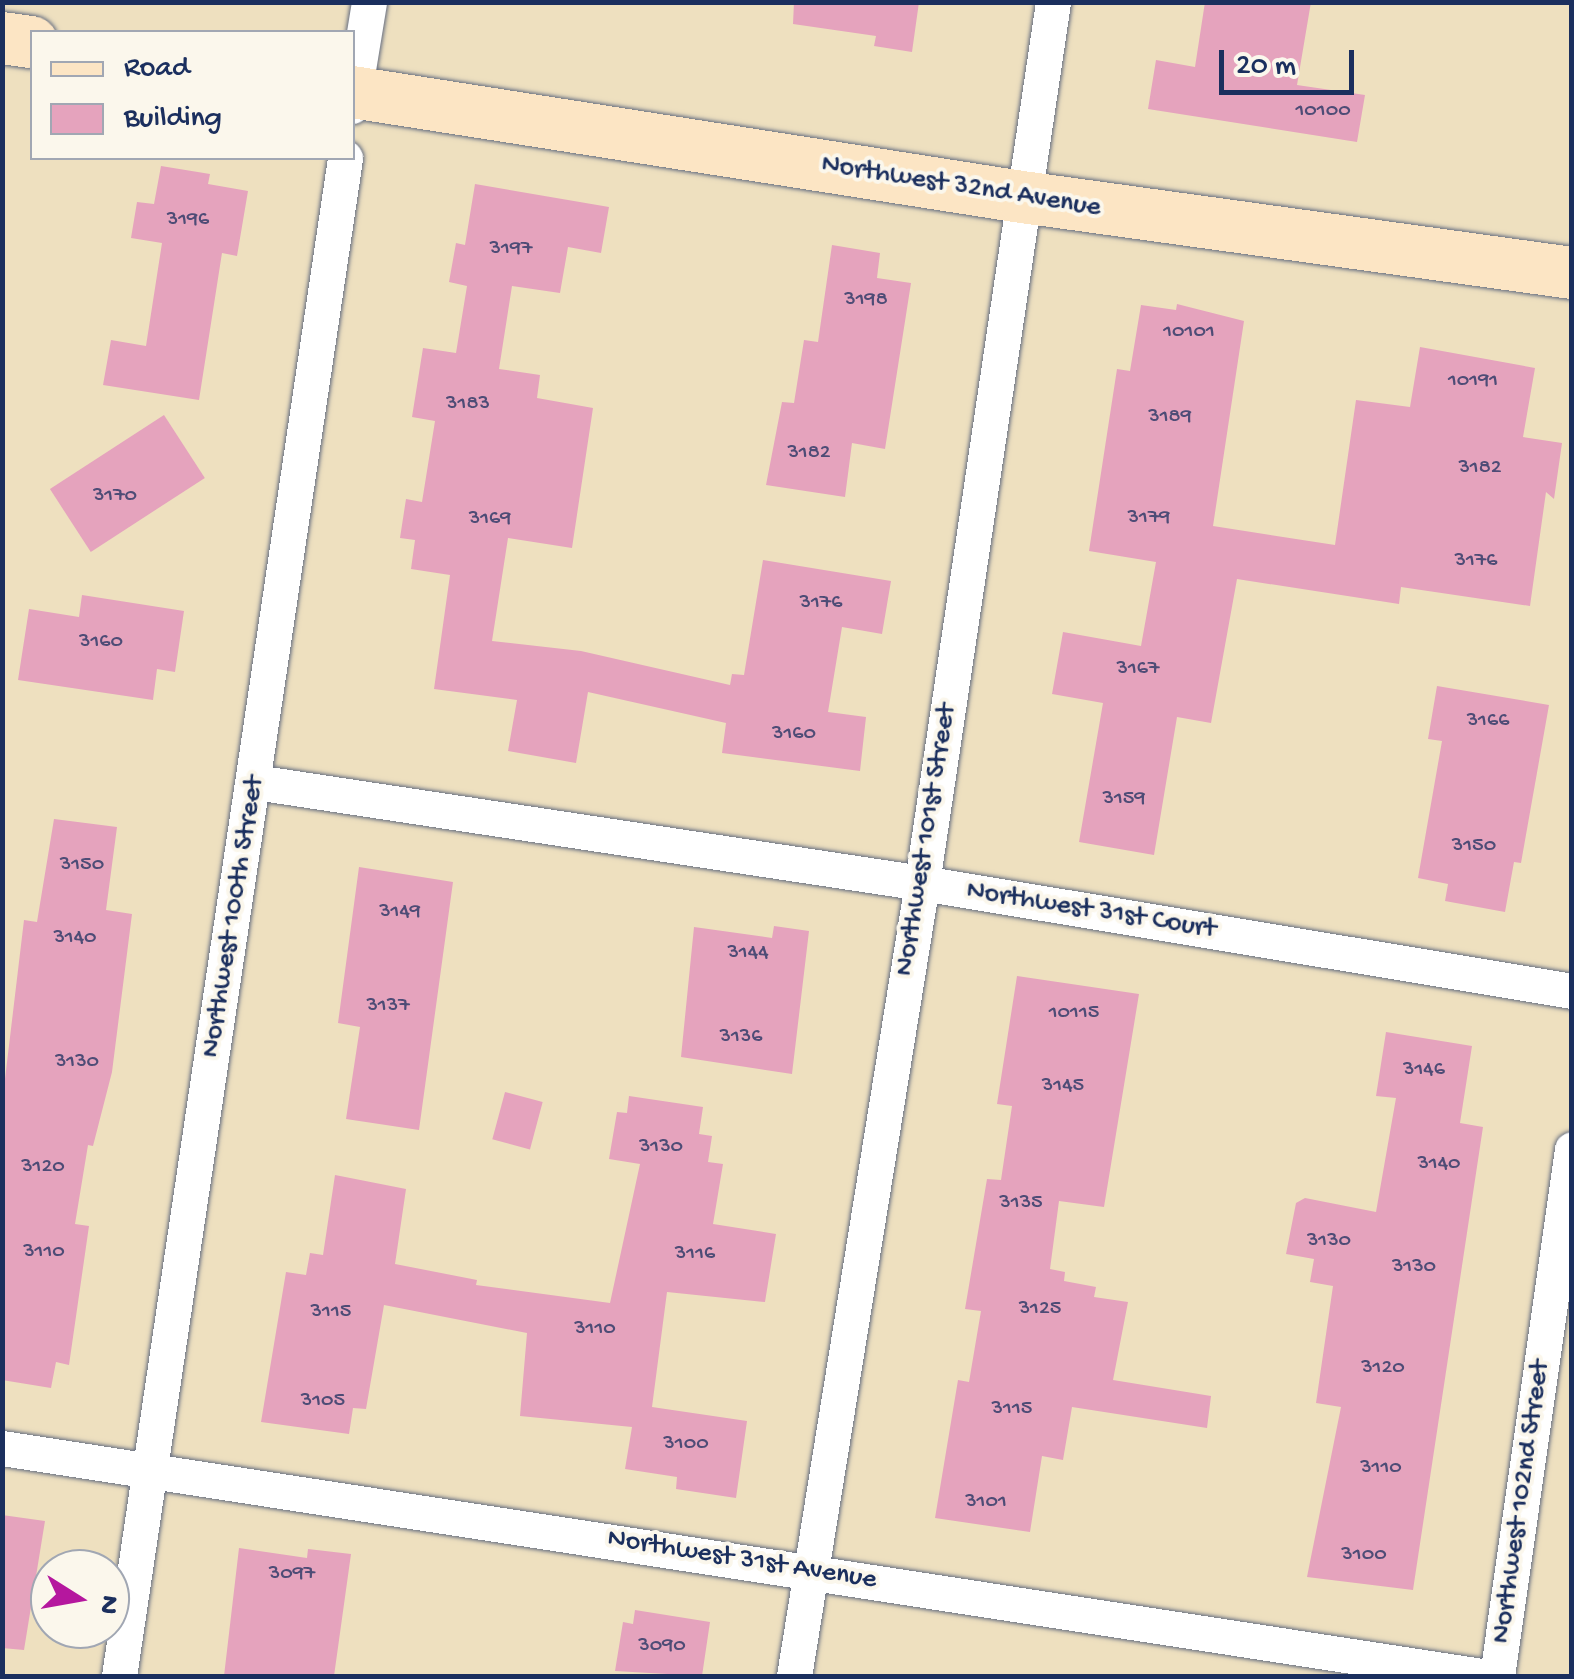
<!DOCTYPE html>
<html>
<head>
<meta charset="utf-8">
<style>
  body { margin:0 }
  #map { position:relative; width:1574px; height:1679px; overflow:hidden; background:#eee0bf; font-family:"Gochi Hand",sans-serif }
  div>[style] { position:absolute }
  .building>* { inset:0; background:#e5a3bd; transform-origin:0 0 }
  .roads { filter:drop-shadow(0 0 2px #656d80) drop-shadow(0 0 2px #656d80) }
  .minor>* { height:35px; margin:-17.5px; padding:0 17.5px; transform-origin:17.5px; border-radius:17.5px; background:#fff }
  .secondary>* { height:52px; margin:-26px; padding:0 26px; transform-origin:26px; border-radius:26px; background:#fce5c4 }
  span { translate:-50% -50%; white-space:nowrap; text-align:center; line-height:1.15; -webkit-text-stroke:8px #fbf7ec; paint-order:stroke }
  .number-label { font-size:22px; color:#4e4c76 }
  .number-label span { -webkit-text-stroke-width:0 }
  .street-label { font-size:28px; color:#1b2f5e }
  .frame { position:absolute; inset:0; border:5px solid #1b2f5e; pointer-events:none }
  .legend { position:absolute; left:30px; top:30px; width:325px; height:130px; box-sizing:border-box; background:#fbf7ec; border:2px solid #a1a7b3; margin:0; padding:12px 18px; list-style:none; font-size:30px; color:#1b2f5e }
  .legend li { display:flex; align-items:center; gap:20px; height:50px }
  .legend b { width:50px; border:2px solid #a1a7b3 }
  .north { position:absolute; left:30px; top:1549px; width:100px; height:100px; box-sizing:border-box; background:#fbf7ec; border:2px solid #a1a7b3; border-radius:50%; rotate:101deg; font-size:28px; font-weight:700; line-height:40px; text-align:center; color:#1b2f5e }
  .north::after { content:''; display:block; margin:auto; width:35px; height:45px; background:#b5179e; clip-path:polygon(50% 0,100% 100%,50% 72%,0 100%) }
  .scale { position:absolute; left:1219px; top:50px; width:135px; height:45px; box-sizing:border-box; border:5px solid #1b2f5e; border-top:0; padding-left:12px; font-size:30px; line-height:35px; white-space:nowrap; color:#1b2f5e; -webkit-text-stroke:8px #fbf7ec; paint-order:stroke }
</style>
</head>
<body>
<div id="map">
  <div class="building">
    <div style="clip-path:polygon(794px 2px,919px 2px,912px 52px,874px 46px,876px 36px,793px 24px)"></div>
    <div style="clip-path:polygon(1205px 2px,1311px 2px,1297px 85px,1365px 95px,1357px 142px,1148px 109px,1156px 60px,1195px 67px)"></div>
    <div style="clip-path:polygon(161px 166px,210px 174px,208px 184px,248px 191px,237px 256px,222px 253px,199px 400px,103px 385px,111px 340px,146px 346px,162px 243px,131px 238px,137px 202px,154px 204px)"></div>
    <div style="clip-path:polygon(475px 184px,609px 207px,601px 253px,568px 247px,560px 293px,512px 286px,499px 369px,540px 375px,537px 398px,593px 408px,572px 548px,508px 538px,492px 641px,581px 651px,730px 685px,732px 674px,744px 675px,763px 560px,891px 581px,882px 634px,842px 627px,828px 712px,866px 717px,860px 771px,722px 753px,726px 723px,588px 692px,576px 763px,508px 751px,517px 700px,434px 689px,450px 575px,411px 569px,415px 540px,400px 538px,406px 499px,422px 502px,435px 421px,412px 417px,423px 348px,456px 353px,467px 286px,449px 282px,456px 243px,465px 245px)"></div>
    <div style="clip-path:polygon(832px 245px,880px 253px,877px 278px,911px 283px,885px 449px,852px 443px,845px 497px,766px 485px,782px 402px,794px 403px,804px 340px,818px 342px)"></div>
    <div style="clip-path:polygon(1177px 304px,1244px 321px,1213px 526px,1335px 545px,1356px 400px,1410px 407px,1420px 347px,1535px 368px,1523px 437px,1562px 443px,1554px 499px,1546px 492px,1530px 606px,1401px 587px,1399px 604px,1237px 579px,1211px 723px,1177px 717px,1154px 855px,1079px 842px,1103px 703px,1052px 694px,1063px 632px,1141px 646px,1156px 562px,1089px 551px,1117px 369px,1130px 371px,1141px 305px,1176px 310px)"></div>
    <div style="left:164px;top:415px;width:75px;height:136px;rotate:57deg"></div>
    <div style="clip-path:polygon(82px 595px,184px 611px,175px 672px,157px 669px,153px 700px,18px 680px,29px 609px,79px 617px)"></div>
    <div style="clip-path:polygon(1437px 686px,1549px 705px,1521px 863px,1514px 862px,1505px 912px,1445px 901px,1448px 884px,1418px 878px,1442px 741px,1428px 739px)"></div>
    <div style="clip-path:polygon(54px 819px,117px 827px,106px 910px,132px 914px,112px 1072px,93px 1146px,88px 1145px,75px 1224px,89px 1226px,69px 1365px,56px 1362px,51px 1388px,2px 1380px,2px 1104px,24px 920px,37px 922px)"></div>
    <div style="clip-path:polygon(359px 867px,453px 882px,419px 1130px,346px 1119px,360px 1027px,338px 1023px)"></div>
    <div style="clip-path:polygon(774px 926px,809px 931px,792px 1074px,681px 1057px,694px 927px,772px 938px)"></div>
    <div style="clip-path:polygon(1017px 976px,1139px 994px,1104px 1207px,1059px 1201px,1050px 1269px,1065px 1272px,1064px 1281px,1096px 1287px,1094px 1297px,1128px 1302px,1113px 1380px,1211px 1396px,1207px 1428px,1072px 1407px,1063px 1460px,1042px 1456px,1030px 1532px,935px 1518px,958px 1380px,969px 1382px,981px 1311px,965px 1309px,987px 1179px,1001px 1180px,1012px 1106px,997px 1104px)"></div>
    <div style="clip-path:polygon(1386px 1032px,1472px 1046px,1460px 1123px,1483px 1127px,1413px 1590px,1307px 1577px,1341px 1407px,1316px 1403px,1333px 1286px,1310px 1282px,1314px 1259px,1286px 1254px,1296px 1203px,1305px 1198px,1376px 1212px,1396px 1098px,1376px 1096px)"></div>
    <div style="left:505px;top:1092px;width:39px;height:49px;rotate:15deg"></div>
    <div style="clip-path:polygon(629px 1096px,703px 1107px,699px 1134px,712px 1136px,708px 1162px,723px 1164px,713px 1224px,776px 1234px,765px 1302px,667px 1292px,652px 1407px,747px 1421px,736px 1498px,676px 1489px,677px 1477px,625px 1469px,632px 1427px,520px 1416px,527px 1333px,384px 1305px,366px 1409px,353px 1408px,349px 1434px,261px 1422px,286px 1272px,306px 1275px,310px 1253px,323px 1255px,335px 1175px,406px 1189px,395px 1264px,477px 1280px,476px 1285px,610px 1303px,640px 1164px,609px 1159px,617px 1112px,627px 1113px)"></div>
    <div style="clip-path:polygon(2px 1515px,45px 1521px,24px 1650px,2px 1648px)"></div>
    <div style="clip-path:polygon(239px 1548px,307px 1558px,308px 1549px,351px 1554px,334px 1676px,224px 1676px)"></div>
    <div style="clip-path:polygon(635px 1610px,710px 1622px,702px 1676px,615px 1671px,623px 1622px,633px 1624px)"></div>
  </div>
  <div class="roads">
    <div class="minor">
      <div style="left:352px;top:106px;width:105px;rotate:-80.7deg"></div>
      <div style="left:255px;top:782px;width:675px;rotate:8.61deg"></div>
      <div style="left:922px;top:883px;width:659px;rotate:9.43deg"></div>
      <div style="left:2px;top:1448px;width:1496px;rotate:8.76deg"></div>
      <div style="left:119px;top:1676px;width:1535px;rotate:-81.53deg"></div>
      <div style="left:794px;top:1676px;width:803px;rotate:-80.83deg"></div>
      <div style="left:922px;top:883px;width:891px;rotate:-81.54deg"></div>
      <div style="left:1497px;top:1676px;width:532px;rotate:-81.9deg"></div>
    </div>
    <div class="secondary">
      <div style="left:2px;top:38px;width:30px;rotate:8deg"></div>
      <div style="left:352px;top:92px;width:678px;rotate:8.91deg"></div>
      <div style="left:1022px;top:197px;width:555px;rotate:7.87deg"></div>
    </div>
  </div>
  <div class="number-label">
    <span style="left:1323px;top:112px">10100</span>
    <span style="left:188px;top:221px">3196</span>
    <span style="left:511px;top:250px">3197</span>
    <span style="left:866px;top:301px">3198</span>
    <span style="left:1189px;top:333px">10101</span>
    <span style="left:1473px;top:382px">10191</span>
    <span style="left:468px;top:405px">3183</span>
    <span style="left:1170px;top:418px">3189</span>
    <span style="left:809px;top:454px">3182</span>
    <span style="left:1480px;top:469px">3182</span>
    <span style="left:115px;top:497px">3170</span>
    <span style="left:1149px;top:519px">3179</span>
    <span style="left:490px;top:520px">3169</span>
    <span style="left:1476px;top:562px">3176</span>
    <span style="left:821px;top:604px">3176</span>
    <span style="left:101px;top:643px">3160</span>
    <span style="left:1138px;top:670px">3167</span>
    <span style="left:1488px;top:722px">3166</span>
    <span style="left:794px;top:735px">3160</span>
    <span style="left:1124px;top:800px">3159</span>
    <span style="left:1474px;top:847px">3150</span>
    <span style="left:82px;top:866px">3150</span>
    <span style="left:400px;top:913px">3149</span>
    <span style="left:75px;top:939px">3140</span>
    <span style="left:748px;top:954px">3144</span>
    <span style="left:388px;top:1007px">3137</span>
    <span style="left:1074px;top:1014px">10115</span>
    <span style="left:741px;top:1038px">3136</span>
    <span style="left:77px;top:1063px">3130</span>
    <span style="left:1424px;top:1071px">3146</span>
    <span style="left:1063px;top:1087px">3145</span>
    <span style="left:661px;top:1148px">3130</span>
    <span style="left:1439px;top:1165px">3140</span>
    <span style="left:43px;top:1168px">3120</span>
    <span style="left:1021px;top:1204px">3135</span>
    <span style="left:1329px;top:1242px">3130</span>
    <span style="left:44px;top:1253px">3110</span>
    <span style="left:695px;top:1255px">3116</span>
    <span style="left:1414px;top:1268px">3130</span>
    <span style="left:1040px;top:1310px">3125</span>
    <span style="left:331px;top:1313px">3115</span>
    <span style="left:595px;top:1330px">3110</span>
    <span style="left:1383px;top:1369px">3120</span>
    <span style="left:323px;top:1402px">3105</span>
    <span style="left:1012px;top:1410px">3115</span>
    <span style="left:686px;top:1445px">3100</span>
    <span style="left:1381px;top:1469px">3110</span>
    <span style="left:986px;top:1503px">3101</span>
    <span style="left:1364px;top:1556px">3100</span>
    <span style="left:292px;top:1575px">3097</span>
    <span style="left:662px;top:1647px">3090</span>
  </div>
  <div class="street-label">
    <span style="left:961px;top:187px;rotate:9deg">Northwest 32nd Avenue</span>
    <span style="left:927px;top:840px;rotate:-81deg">Northwest 101st Street</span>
    <span style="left:1091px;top:911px;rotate:9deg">Northwest 31st Court</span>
    <span style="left:234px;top:917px;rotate:-81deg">Northwest 100th Street</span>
    <span style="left:1522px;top:1502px;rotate:-82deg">Northwest 102nd Street</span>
    <span style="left:742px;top:1560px;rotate:9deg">Northwest 31st Avenue</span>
  </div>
  <div class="frame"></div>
  <ul class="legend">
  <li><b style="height:12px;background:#fce5c4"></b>Road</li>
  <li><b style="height:28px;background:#e5a3bd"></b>Building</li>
  </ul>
  <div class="north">N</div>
  <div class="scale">20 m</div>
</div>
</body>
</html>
